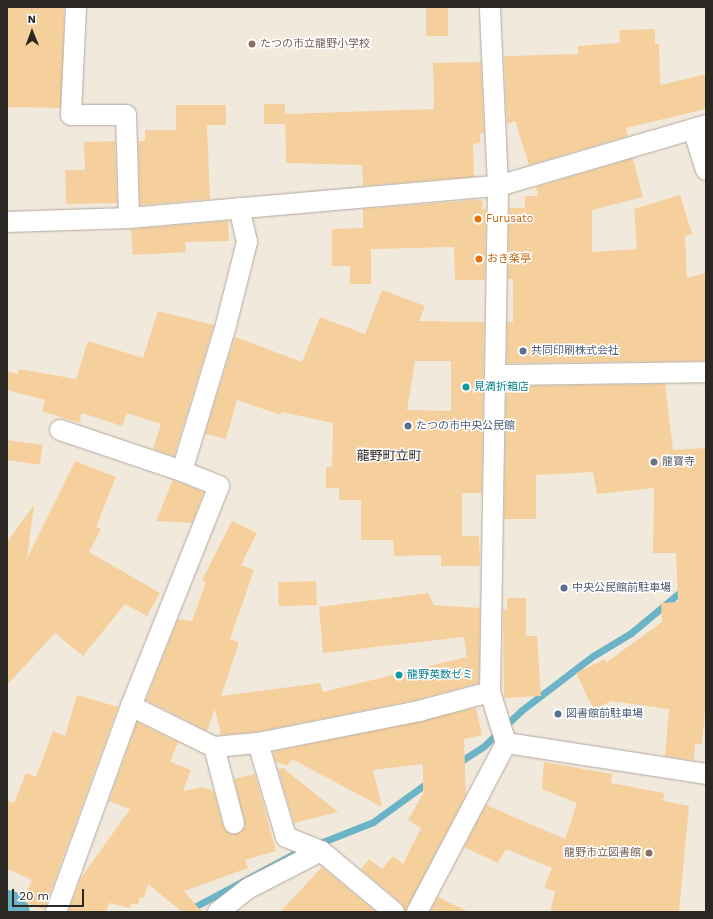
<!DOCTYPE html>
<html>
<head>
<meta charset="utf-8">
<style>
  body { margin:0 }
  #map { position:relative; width:713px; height:919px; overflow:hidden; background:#f2e9dd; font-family:"Work Sans","Noto Sans JP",sans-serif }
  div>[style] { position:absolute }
  .stream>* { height:7px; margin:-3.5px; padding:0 3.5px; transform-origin:3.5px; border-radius:3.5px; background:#6bb3c6 }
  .river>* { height:43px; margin:-21.5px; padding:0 21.5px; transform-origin:21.5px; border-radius:21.5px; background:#6bb3c6 }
  .building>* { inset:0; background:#f5d09d; transform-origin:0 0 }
  .roads { filter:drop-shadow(0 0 1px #b2a99e) drop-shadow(0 0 1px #b2a99e) }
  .street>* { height:20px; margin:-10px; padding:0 10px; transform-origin:10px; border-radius:10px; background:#fff }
  .dots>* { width:11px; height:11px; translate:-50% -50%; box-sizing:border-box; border:2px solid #fff; border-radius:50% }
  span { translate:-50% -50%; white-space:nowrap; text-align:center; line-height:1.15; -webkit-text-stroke:3px #fff; paint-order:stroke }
  .education-label { font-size:11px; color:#785e54 }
  .left { translate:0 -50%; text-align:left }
  .right { translate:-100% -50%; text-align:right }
  .food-label { font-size:11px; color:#c56008 }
  .service-label { font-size:11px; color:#4e5e75 }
  .culture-label { font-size:11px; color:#0d838f }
  .worship-label { font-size:11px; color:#5b616d }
  .quarter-label { font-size:13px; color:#2b2723 }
  .frame { position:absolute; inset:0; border:8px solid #2b2723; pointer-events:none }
  .north { position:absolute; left:12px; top:12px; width:40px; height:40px; -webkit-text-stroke:3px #fff; paint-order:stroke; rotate:359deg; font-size:11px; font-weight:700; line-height:16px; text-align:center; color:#2b2723 }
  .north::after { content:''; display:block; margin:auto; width:14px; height:18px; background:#2b2723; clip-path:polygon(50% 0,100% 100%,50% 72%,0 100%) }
  .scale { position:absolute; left:12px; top:889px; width:72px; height:18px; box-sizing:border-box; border:2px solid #2b2723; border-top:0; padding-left:5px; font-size:12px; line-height:14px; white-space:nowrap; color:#2b2723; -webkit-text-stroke:3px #fff; paint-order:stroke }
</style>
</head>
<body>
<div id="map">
  <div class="stream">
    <div style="left:458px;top:763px;width:31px;rotate:-33deg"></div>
    <div style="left:484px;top:746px;width:52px;rotate:-43.5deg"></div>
    <div style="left:522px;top:710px;width:89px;rotate:-37.3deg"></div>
    <div style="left:593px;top:656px;width:44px;rotate:-31.2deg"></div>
    <div style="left:631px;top:633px;width:69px;rotate:-39.7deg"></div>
    <div style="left:315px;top:845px;width:62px;rotate:-21.6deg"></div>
    <div style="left:373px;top:822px;width:72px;rotate:-35.9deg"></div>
    <div style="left:185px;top:912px;width:136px;rotate:-28.1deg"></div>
  </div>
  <div class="river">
    <div style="left:7px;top:911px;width:1px;rotate:45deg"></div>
  </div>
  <div class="building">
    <div style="left:7px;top:7px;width:57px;height:100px;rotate:1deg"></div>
    <div style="left:448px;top:8px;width:28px;height:22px;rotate:90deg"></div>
    <div style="clip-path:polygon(655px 29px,655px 44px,659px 44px,660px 85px,706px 74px,706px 109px,626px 128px,628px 136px,529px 165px,515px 121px,507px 124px,504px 56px,578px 54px,578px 46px,620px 43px,619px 30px)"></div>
    <div style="clip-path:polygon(481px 62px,484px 132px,480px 134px,480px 143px,473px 144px,474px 177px,363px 186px,362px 165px,286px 163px,285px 114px,434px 109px,433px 63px)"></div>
    <div style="left:264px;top:104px;width:21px;height:20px"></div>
    <div style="clip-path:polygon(176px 105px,226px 105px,226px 125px,207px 125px,210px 199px,140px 205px,138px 141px,145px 141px,145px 130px,176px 130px)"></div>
    <div style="clip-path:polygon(115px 141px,117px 203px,66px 204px,65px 170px,85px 170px,84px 142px)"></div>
    <div style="clip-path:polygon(633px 158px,643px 197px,592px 210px,592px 252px,637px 249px,634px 209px,680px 195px,692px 234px,685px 236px,687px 278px,706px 273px,706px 361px,507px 363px,507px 322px,513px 322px,513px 279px,508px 279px,509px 208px,525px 208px,525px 196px,538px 196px,536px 187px)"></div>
    <div style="clip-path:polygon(474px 200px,483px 201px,482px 209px,486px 209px,485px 280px,455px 280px,454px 247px,371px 249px,371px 284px,350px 284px,350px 266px,332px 266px,332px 229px,363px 228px,363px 209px)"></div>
    <div style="clip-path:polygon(228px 221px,229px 241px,185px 242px,186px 252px,133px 255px,131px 229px)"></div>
    <div style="clip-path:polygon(evenodd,382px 290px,425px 306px,419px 321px,484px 322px,482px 493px,462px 493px,462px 536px,479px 536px,480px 566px,441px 566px,441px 555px,394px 556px,393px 540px,361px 540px,361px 500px,339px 500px,339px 488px,326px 488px,326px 467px,332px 467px,333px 423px,282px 412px,281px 415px,237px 400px,226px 439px,205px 434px,235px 337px,302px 362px,320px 317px,365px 334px,382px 290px,415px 361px,451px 361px,451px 411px,407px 410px,415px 361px)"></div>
    <div style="clip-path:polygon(158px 311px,214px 325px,174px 456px,153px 449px,161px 424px,127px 413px,122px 426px,82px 413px,79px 423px,42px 411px,45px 400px,7px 390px,7px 371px,18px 374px,19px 369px,76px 379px,88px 341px,143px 358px)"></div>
    <div style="clip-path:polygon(665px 384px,673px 450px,706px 448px,706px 702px,702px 744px,695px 744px,694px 760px,665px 756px,669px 709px,611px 701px,594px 710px,576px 673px,605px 659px,607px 662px,662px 622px,661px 603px,678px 602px,676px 553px,653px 553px,654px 488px,597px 494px,593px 472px,536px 475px,536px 519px,504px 519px,506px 386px)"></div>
    <div style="left:7px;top:440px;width:36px;height:20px;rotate:8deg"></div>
    <div style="clip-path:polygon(75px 461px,116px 477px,96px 527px,101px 529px,89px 552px,160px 593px,147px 616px,125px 604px,83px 656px,55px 633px,7px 685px,7px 542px,34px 505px,27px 559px)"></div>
    <div style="clip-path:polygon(173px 480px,204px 492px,192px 523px,156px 521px)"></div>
    <div style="clip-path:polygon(232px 521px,257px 533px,241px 565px,254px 570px,230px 639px,239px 643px,221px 696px,320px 683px,323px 692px,467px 657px,464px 637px,323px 653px,319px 607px,428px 593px,434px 605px,480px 608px,479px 683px,416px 700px,256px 732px,221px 735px,215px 709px,207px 731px,146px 700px,178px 619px,192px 621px,206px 582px,202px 580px)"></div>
    <div style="left:316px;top:581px;width:24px;height:38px;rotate:88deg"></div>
    <div style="clip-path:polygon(507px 598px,526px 598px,526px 636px,537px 636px,541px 696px,504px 698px,503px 610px,507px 610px)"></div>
    <div style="clip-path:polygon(77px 695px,118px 707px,44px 910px,23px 901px,32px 880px,7px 869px,7px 800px,14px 803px,26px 773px,36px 777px,53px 731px,65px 736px)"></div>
    <div style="clip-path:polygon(476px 708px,482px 735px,464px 739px,466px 795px,405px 912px,401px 903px,361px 869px,369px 859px,382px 869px,393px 856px,403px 864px,421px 828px,408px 820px,423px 794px,423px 764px,373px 770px,382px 807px,292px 759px,287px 766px,275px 761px,273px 752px)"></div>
    <div style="clip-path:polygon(137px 722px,178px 742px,170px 762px,191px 770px,183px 791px,203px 787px,214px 791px,223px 826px,231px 834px,242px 831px,245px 826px,234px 779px,255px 774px,276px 851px,245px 860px,248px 868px,184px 891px,202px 912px,182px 912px,148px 884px,144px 898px,140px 897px,138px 905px,131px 903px,130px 908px,109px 903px,106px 912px,68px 912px,81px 878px,130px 809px,109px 801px)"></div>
    <div style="clip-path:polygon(544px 762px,612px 774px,611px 783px,664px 793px,663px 801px,689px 806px,679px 912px,550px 912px,555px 892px,544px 887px,552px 868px,506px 849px,498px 863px,464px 847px,486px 805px,565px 839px,577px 803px,542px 789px)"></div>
    <div style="clip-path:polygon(283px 768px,338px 812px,294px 823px,278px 769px)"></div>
    <div style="clip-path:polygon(322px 867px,376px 912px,280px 912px)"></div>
    <div style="clip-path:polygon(438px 897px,469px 912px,430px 912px)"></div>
  </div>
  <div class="roads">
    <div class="street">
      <div style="left:76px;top:7px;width:108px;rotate:92.7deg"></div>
      <div style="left:71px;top:115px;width:55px"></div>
      <div style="left:126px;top:115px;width:103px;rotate:88.3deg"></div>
      <div style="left:693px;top:129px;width:43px;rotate:72.4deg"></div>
      <div style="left:7px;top:222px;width:122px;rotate:-1.9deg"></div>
      <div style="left:129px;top:218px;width:370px;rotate:-5deg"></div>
      <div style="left:498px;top:186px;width:217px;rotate:-16.3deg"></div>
      <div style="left:495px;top:375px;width:211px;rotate:-0.8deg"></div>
      <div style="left:60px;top:430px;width:129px;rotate:18.6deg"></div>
      <div style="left:131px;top:706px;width:93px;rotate:26.3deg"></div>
      <div style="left:214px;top:747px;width:44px;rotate:-5.2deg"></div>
      <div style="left:258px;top:743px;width:164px;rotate:-11.2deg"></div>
      <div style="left:419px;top:711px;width:73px;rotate:-15deg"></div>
      <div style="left:258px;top:743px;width:98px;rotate:73.4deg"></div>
      <div style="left:286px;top:837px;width:38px;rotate:22deg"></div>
      <div style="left:506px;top:743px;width:202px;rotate:8.8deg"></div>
      <div style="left:214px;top:747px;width:79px;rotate:75.3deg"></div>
      <div style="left:56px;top:912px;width:219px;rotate:-70deg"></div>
      <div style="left:131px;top:706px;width:237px;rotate:-68.2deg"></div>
      <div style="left:219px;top:486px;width:40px;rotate:-158deg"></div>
      <div style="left:182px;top:471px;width:152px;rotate:-73.2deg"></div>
      <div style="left:226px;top:325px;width:86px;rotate:-75.8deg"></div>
      <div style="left:247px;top:242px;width:35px;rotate:-103deg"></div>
      <div style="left:218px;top:912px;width:39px;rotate:-38deg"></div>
      <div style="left:249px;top:888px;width:81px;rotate:-27.2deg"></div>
      <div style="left:321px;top:851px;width:95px;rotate:39.9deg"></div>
      <div style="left:417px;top:912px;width:191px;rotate:-62.2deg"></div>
      <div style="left:506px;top:743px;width:53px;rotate:-107.4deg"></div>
      <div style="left:490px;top:692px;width:506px;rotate:-89.09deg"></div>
      <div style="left:498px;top:186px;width:179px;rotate:-92.6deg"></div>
    </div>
  </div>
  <div class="dots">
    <div style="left:252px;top:44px;background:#8d6e63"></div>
    <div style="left:478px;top:219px;background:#e8710a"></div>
    <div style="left:479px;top:259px;background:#e8710a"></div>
    <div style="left:523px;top:351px;background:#5c6f8a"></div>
    <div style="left:466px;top:387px;background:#0f9aa8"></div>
    <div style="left:408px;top:426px;background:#5c6f8a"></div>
    <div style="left:654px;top:462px;background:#6b7280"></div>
    <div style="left:564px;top:588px;background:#5c6f8a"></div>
    <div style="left:399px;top:675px;background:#0f9aa8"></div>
    <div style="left:558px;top:714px;background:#5c6f8a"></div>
    <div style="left:649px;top:853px;background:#8d6e63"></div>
  </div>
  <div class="education-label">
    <span class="left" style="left:260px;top:44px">たつの市立龍野小学校</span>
    <span class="right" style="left:641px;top:853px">龍野市立図書館</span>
  </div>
  <div class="food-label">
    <span class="left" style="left:486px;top:219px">Furusato</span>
    <span class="left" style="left:487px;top:259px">おき楽亭</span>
  </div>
  <div class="service-label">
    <span class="left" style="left:531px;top:351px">共同印刷株式会社</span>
    <span class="left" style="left:416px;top:426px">たつの市中央公民館</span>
    <span class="left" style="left:572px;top:588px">中央公民館前駐車場</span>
    <span class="left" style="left:566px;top:714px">図書館前駐車場</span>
  </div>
  <div class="culture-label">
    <span class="left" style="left:474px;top:387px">見満折箱店</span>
    <span class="left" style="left:407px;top:675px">龍野英数ゼミ</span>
  </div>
  <div class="worship-label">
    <span class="left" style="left:662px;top:462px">龍寶寺</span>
  </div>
  <div class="quarter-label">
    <span style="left:389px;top:456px">龍野町立町</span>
  </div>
  <div class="frame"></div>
  <div class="north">N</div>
  <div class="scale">20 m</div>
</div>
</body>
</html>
